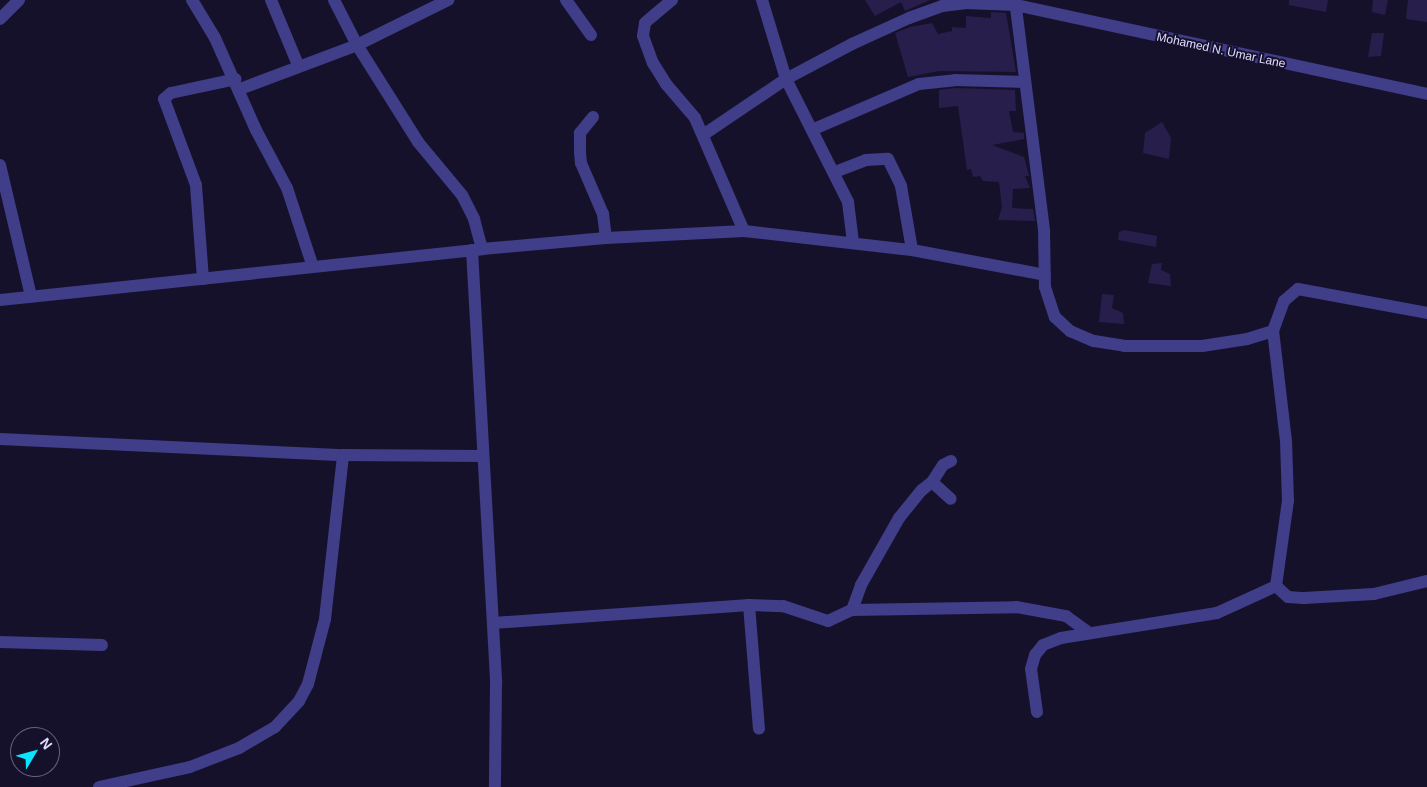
<!DOCTYPE html>
<html>
<head>
<meta charset="utf-8">
<style>
  body { margin:0 }
  #map { position:relative; width:1427px; height:787px; overflow:hidden; background:#16112b; font-family:Arial,sans-serif }
  div>[style] { position:absolute }
  .building>* { inset:0; background:#271e4c }
  .street>* { height:12px; margin:-6px; padding:0 6px; transform-origin:6px; border-radius:6px; background:#403d89 }
  span { translate:-50% -50%; white-space:nowrap; text-align:center; line-height:1.15; -webkit-text-stroke:4px #16112b; paint-order:stroke }
  .street-label { font-size:12px; color:#e0dcff }
  .north { position:absolute; left:10px; top:727px; width:50px; height:50px; box-sizing:border-box; background:#16112b; border:1px solid #676280; border-radius:50%; rotate:53deg; font-size:14px; font-weight:700; line-height:20px; text-align:center; color:#e0dcff }
  .north::after { content:''; display:block; margin:auto; width:18px; height:22px; background:#0ae4fc; clip-path:polygon(50% 0,100% 100%,50% 72%,0 100%) }
</style>
</head>
<body>
<div id="map">
  <div class="building">
    <div style="clip-path:polygon(865px 0,930px 0,905px 11px,901px 2px,875px 16px)"></div>
    <div style="clip-path:polygon(1289px 0,1328px 0,1326px 12px,1289px 5px)"></div>
    <div style="clip-path:polygon(1373px 0,1388px 0,1385px 15px,1372px 12px)"></div>
    <div style="clip-path:polygon(1408px 0,1427px 0,1427px 22px,1406px 19px)"></div>
    <div style="clip-path:polygon(991px 12px,1006px 13px,1016px 72px,939px 71px,908px 77px,895px 33px,910px 27px,932px 23px,938px 34px,952px 31px,952px 27px,966px 28px,966px 16px,991px 18px)"></div>
    <div style="clip-path:polygon(1372px 33px,1384px 33px,1381px 56px,1368px 57px)"></div>
    <div style="clip-path:polygon(955px 88px,1015px 90px,1016px 111px,1009px 111px,1013px 132px,1024px 133px,1024px 139px,992px 145px,1024px 157px,1029px 176px,1025px 176px,1030px 188px,1013px 189px,1012px 208px,1033px 209px,1035px 221px,998px 220px,1002px 207px,999px 182px,983px 181px,980px 176px,973px 177px,971px 169px,967px 170px,958px 106px,939px 108px,939px 90px)"></div>
    <div style="clip-path:polygon(1162px 122px,1171px 138px,1169px 159px,1143px 153px,1145px 133px)"></div>
    <div style="clip-path:polygon(1124px 230px,1157px 236px,1156px 247px,1118px 240px,1119px 232px)"></div>
    <div style="clip-path:polygon(1162px 263px,1161px 270px,1170px 274px,1171px 286px,1148px 283px,1152px 264px)"></div>
    <div style="clip-path:polygon(1102px 294px,1114px 295px,1112px 308px,1123px 313px,1124px 324px,1099px 322px)"></div>
  </div>
  <div class="street">
    <div style="left:192px;top:0;width:44px;rotate:58.8deg"></div>
    <div style="left:215px;top:38px;width:101px;rotate:66deg"></div>
    <div style="left:256px;top:130px;width:66px;rotate:61.9deg"></div>
    <div style="left:287px;top:188px;width:83px;rotate:71.8deg"></div>
    <div style="left:271px;top:0;width:70px;rotate:67.4deg"></div>
    <div style="left:334px;top:0;width:51px;rotate:62.9deg"></div>
    <div style="left:357px;top:45px;width:115px;rotate:57.8deg"></div>
    <div style="left:418px;top:142px;width:69px;rotate:50.3deg"></div>
    <div style="left:462px;top:195px;width:27px;rotate:63deg"></div>
    <div style="left:474px;top:219px;width:31px;rotate:75deg"></div>
    <div style="left:566px;top:0;width:43px;rotate:54.5deg"></div>
    <div style="left:672px;top:0;width:35px;rotate:140deg"></div>
    <div style="left:645px;top:23px;width:13px;rotate:99deg"></div>
    <div style="left:643px;top:36px;width:29px;rotate:70deg"></div>
    <div style="left:653px;top:63px;width:25px;rotate:58deg"></div>
    <div style="left:666px;top:84px;width:45px;rotate:49.5deg"></div>
    <div style="left:695px;top:118px;width:123px;rotate:66.6deg"></div>
    <div style="left:762px;top:0;width:83px;rotate:73.1deg"></div>
    <div style="left:786px;top:79px;width:138px;rotate:63.2deg"></div>
    <div style="left:848px;top:202px;width:40px;rotate:82.9deg"></div>
    <div style="left:1015px;top:0;width:233px;rotate:82.8deg"></div>
    <div style="left:1044px;top:231px;width:56px;rotate:89deg"></div>
    <div style="left:1045px;top:287px;width:32px;rotate:72deg"></div>
    <div style="left:1055px;top:317px;width:21px;rotate:43deg"></div>
    <div style="left:1070px;top:331px;width:26px;rotate:23deg"></div>
    <div style="left:1094px;top:341px;width:30px;rotate:9deg"></div>
    <div style="left:1124px;top:346px;width:78px"></div>
    <div style="left:1202px;top:346px;width:46px;rotate:-8.8deg"></div>
    <div style="left:1247px;top:339px;width:27px;rotate:-17deg"></div>
    <div style="left:0;top:19px;width:27px;rotate:-45deg"></div>
    <div style="left:240px;top:89px;width:125px;rotate:-20.6deg"></div>
    <div style="left:357px;top:45px;width:102px;rotate:-26.3deg"></div>
    <div style="left:593px;top:117px;width:21px;rotate:129deg"></div>
    <div style="left:580px;top:133px;width:19px;rotate:90deg"></div>
    <div style="left:580px;top:152px;width:11px;rotate:85deg"></div>
    <div style="left:581px;top:163px;width:56px;rotate:66.7deg"></div>
    <div style="left:603px;top:214px;width:24px;rotate:83deg"></div>
    <div style="left:814px;top:129px;width:114px;rotate:-23.2deg"></div>
    <div style="left:919px;top:84px;width:36px;rotate:-6deg"></div>
    <div style="left:955px;top:80px;width:70px;rotate:1.6deg"></div>
    <div style="left:703px;top:135px;width:100px;rotate:-34deg"></div>
    <div style="left:786px;top:79px;width:75px;rotate:-27.9deg"></div>
    <div style="left:852px;top:44px;width:63px;rotate:-24.5deg"></div>
    <div style="left:909px;top:18px;width:35px;rotate:-20deg"></div>
    <div style="left:942px;top:6px;width:23px;rotate:-7deg"></div>
    <div style="left:965px;top:3px;width:51px;rotate:2.2deg"></div>
    <div style="left:1016px;top:5px;width:421px;rotate:12.2deg"></div>
    <div style="left:0;top:165px;width:135px;rotate:76.7deg"></div>
    <div style="left:835px;top:172px;width:33px;rotate:-21deg"></div>
    <div style="left:866px;top:160px;width:22px;rotate:-3deg"></div>
    <div style="left:888px;top:159px;width:30px;rotate:64deg"></div>
    <div style="left:901px;top:186px;width:65px;rotate:80.2deg"></div>
    <div style="left:472px;top:250px;width:434px;rotate:86.8deg"></div>
    <div style="left:496px;top:683px;width:104px;rotate:90.6deg"></div>
    <div style="left:203px;top:279px;width:94px;rotate:-94.3deg"></div>
    <div style="left:196px;top:185px;width:92px;rotate:-110.4deg"></div>
    <div style="left:164px;top:99px;width:9px;rotate:-41deg"></div>
    <div style="left:171px;top:93px;width:66px;rotate:-12.2deg"></div>
    <div style="left:0;top:300px;width:485px;rotate:-6deg"></div>
    <div style="left:482px;top:249px;width:124px;rotate:-5.1deg"></div>
    <div style="left:606px;top:238px;width:138px;rotate:-2.9deg"></div>
    <div style="left:744px;top:231px;width:169px;rotate:6.5deg"></div>
    <div style="left:912px;top:250px;width:135px;rotate:10.6deg"></div>
    <div style="left:0;top:439px;width:343px;rotate:2.7deg"></div>
    <div style="left:343px;top:455px;width:138px;rotate:0.4deg"></div>
    <div style="left:932px;top:482px;width:20px;rotate:-57deg"></div>
    <div style="left:943px;top:465px;width:9px;rotate:-27deg"></div>
    <div style="left:1276px;top:586px;width:86px;rotate:-82deg"></div>
    <div style="left:1288px;top:501px;width:60px;rotate:-91.9deg"></div>
    <div style="left:1286px;top:441px;width:111px;rotate:-96.7deg"></div>
    <div style="left:1273px;top:331px;width:32px;rotate:-70deg"></div>
    <div style="left:1284px;top:301px;width:18px;rotate:-41deg"></div>
    <div style="left:1298px;top:289px;width:131px;rotate:10.5deg"></div>
    <div style="left:1276px;top:586px;width:16px;rotate:43deg"></div>
    <div style="left:1288px;top:597px;width:16px;rotate:4deg"></div>
    <div style="left:1304px;top:598px;width:70px;rotate:-3.3deg"></div>
    <div style="left:1374px;top:594px;width:55px;rotate:-13.8deg"></div>
    <div style="left:749px;top:605px;width:124px;rotate:85.4deg"></div>
    <div style="left:852px;top:610px;width:164px;rotate:-1deg"></div>
    <div style="left:1016px;top:607px;width:51px;rotate:10.2deg"></div>
    <div style="left:1066px;top:616px;width:29px;rotate:36deg"></div>
    <div style="left:493px;top:623px;width:257px;rotate:-4deg"></div>
    <div style="left:749px;top:605px;width:34px;rotate:2deg"></div>
    <div style="left:783px;top:606px;width:47px;rotate:18.4deg"></div>
    <div style="left:828px;top:621px;width:26px;rotate:-25deg"></div>
    <div style="left:852px;top:610px;width:27px;rotate:-70deg"></div>
    <div style="left:861px;top:585px;width:77px;rotate:-60.4deg"></div>
    <div style="left:899px;top:518px;width:36px;rotate:-51deg"></div>
    <div style="left:922px;top:490px;width:13px;rotate:-39deg"></div>
    <div style="left:932px;top:482px;width:25px;rotate:42deg"></div>
    <div style="left:0;top:642px;width:102px;rotate:1.7deg"></div>
    <div style="left:1037px;top:712px;width:43px;rotate:-97.9deg"></div>
    <div style="left:1031px;top:669px;width:15px;rotate:-74deg"></div>
    <div style="left:1035px;top:655px;width:13px;rotate:-51deg"></div>
    <div style="left:1043px;top:645px;width:19px;rotate:-21deg"></div>
    <div style="left:1061px;top:638px;width:158px;rotate:-9.1deg"></div>
    <div style="left:1217px;top:613px;width:65px;rotate:-24.6deg"></div>
    <div style="left:99px;top:787px;width:93px;rotate:-12.4deg"></div>
    <div style="left:190px;top:767px;width:53px;rotate:-21.2deg"></div>
    <div style="left:239px;top:748px;width:42px;rotate:-30.3deg"></div>
    <div style="left:275px;top:727px;width:35px;rotate:-47deg"></div>
    <div style="left:299px;top:701px;width:19px;rotate:-62deg"></div>
    <div style="left:308px;top:684px;width:67px;rotate:-75.3deg"></div>
    <div style="left:325px;top:619px;width:165px;rotate:-83.7deg"></div>
  </div>
  <div class="street-label">
    <span style="left:1221px;top:51px;rotate:12deg">Mohamed N. Umar Lane</span>
  </div>
  <div class="north">N</div>
</div>
</body>
</html>
